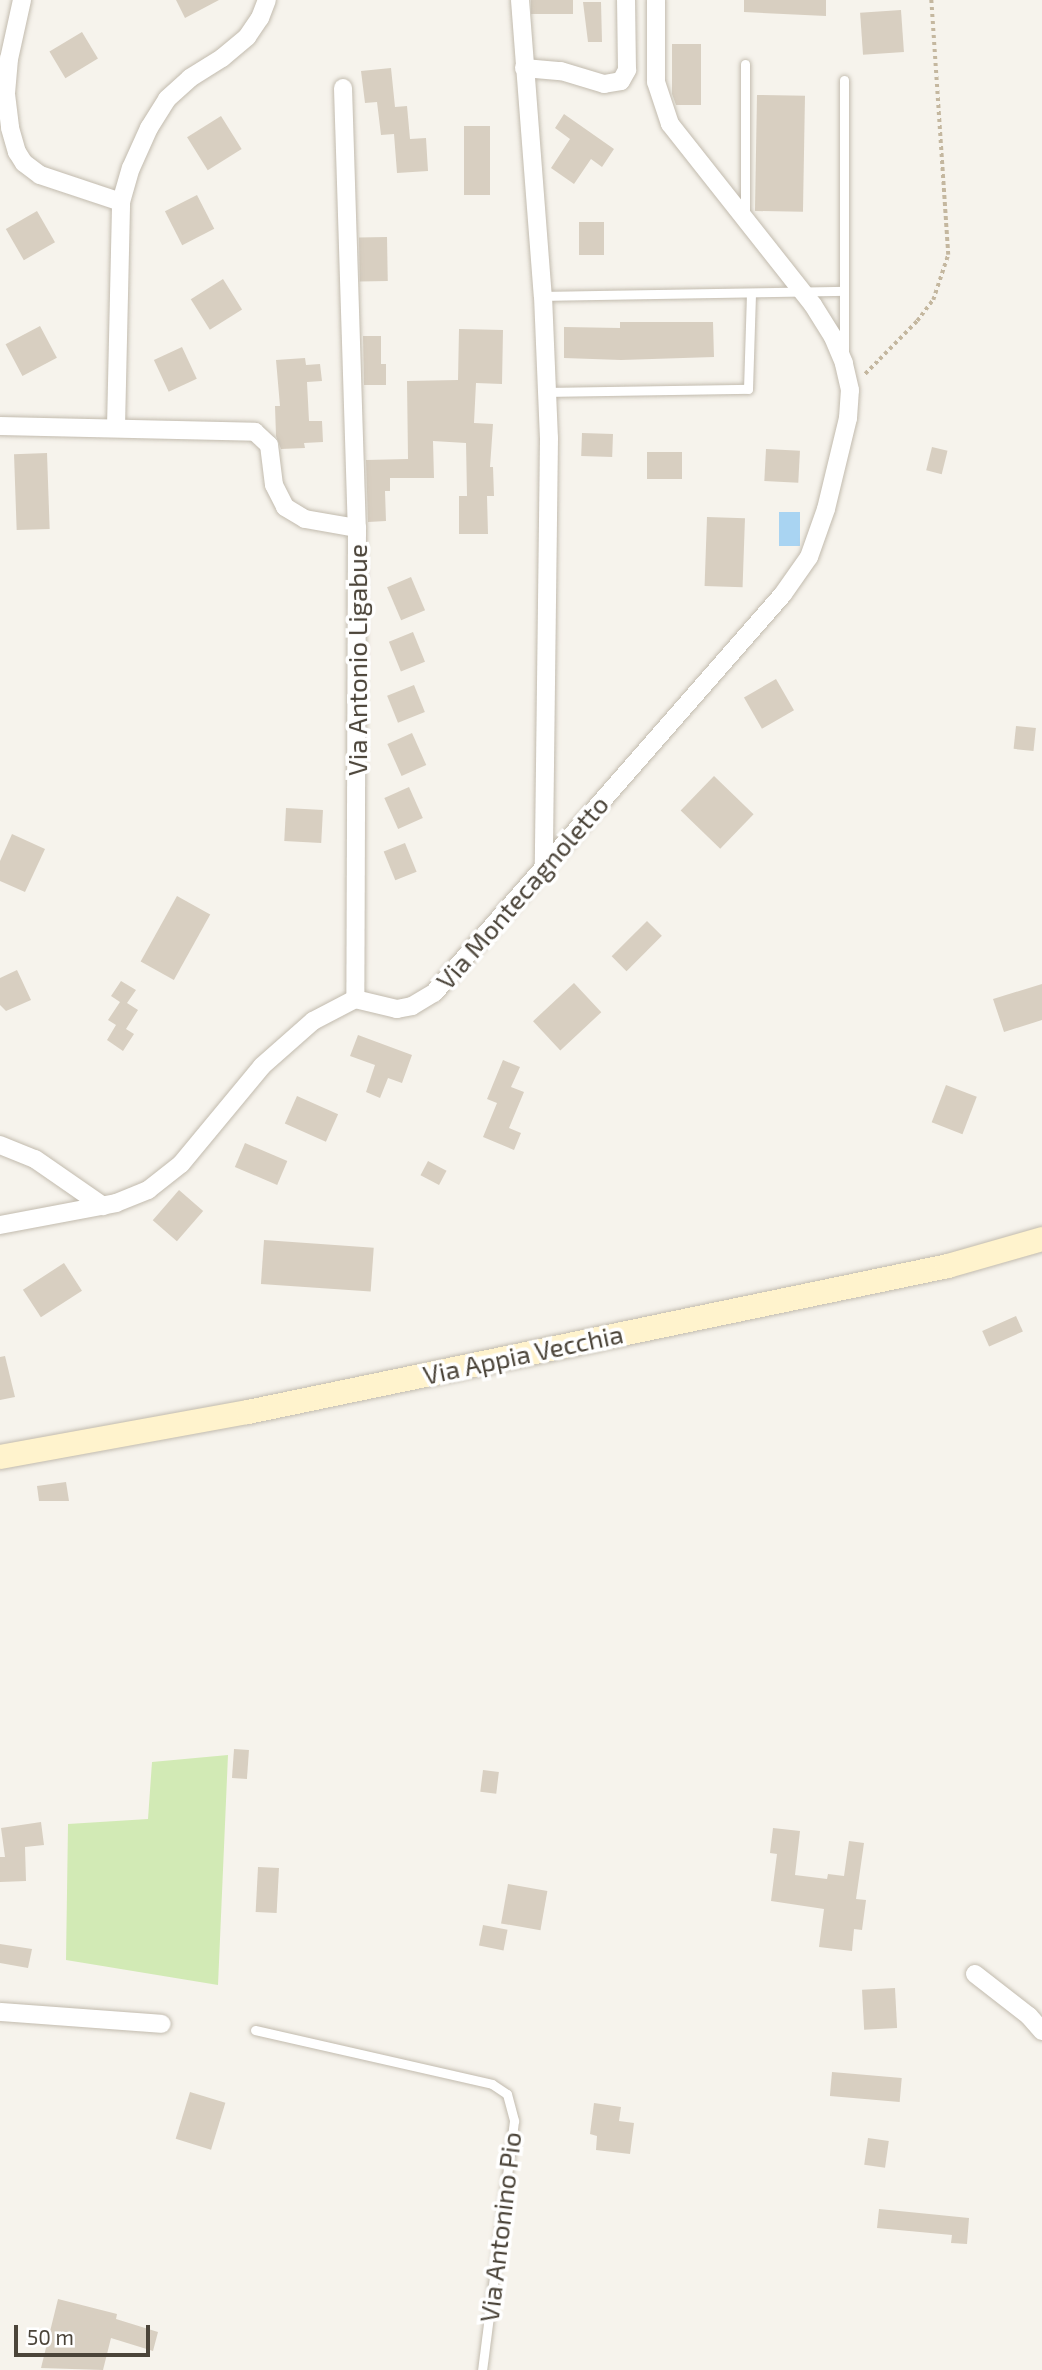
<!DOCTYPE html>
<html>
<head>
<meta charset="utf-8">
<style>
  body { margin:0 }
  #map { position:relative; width:1042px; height:2370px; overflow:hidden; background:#f6f3ec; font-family:"Exo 2",sans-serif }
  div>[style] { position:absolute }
  .green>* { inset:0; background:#d2eab5 }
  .water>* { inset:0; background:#a9d4f2; transform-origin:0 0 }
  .building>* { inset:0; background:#d8cfc1; transform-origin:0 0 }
  .path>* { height:3.5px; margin-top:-1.75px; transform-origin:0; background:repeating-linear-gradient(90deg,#c4b79f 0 3.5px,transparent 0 7px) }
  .roads { filter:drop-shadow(0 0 2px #c2bbae) drop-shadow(0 0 2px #c2bbae) }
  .lane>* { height:9px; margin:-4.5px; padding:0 4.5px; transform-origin:4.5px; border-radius:4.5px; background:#fff }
  .street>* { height:18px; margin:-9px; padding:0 9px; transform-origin:9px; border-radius:9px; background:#fff }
  .secondary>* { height:24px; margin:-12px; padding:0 12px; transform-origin:12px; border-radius:12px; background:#fff3cd }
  span { translate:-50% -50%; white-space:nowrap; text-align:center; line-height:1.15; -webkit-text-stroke:7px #fff; paint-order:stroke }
  .street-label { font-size:26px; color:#4b4439 }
  .scale { position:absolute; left:14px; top:2325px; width:136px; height:32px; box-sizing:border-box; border:4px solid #4b4439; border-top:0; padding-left:9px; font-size:21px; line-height:24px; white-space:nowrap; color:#4b4439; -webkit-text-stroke:5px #fff; paint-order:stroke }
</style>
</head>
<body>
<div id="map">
  <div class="green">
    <div style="clip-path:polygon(228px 1755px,218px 1985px,66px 1960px,68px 1824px,148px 1819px,152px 1762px)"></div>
  </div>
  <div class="water">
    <div style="left:779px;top:512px;width:21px;height:34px"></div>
  </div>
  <div class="building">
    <div style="clip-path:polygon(176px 0,219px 0,185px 18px)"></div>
    <div style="left:531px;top:0;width:42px;height:14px"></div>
    <div style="clip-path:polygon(744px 0,826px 0,826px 16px,744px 12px)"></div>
    <div style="clip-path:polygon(583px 2px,601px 2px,602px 42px,588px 42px)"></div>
    <div style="left:901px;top:10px;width:42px;height:41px;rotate:86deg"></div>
    <div style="left:82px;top:32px;width:31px;height:38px;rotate:59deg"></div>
    <div style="clip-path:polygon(672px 44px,701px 44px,701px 105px,676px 105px,672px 94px)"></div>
    <div style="clip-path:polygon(391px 68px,395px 107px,407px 106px,410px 139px,426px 138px,428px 171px,397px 173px,394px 134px,381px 135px,377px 102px,365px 103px,361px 71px)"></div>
    <div style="left:757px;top:95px;width:48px;height:116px;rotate:1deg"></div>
    <div style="clip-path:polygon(564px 114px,614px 149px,602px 167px,591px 159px,574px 184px,551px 168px,570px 139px,555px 128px)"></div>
    <div style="left:221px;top:116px;width:39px;height:40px;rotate:58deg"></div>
    <div style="left:464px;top:126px;width:26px;height:69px"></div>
    <div style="left:197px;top:195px;width:38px;height:36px;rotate:63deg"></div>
    <div style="left:37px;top:211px;width:36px;height:36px;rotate:60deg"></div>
    <div style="left:579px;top:222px;width:25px;height:33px"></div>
    <div style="left:387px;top:237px;width:44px;height:28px;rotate:89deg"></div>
    <div style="left:223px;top:279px;width:36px;height:38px;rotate:58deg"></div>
    <div style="clip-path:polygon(620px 322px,713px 322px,714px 357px,621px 360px,564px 358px,564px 327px,620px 328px)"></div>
    <div style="left:40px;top:326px;width:36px;height:39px;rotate:62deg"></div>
    <div style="clip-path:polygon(459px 329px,503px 330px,502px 384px,476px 383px,474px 423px,493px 424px,490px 467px,493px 467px,494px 496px,487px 496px,488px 534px,459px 534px,459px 496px,467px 496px,466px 443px,433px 441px,434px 478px,390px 478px,390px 491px,385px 491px,386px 521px,368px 522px,366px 460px,408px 459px,407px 381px,458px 380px)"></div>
    <div style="clip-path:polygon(363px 336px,381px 336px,381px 364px,386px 364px,386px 385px,364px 385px)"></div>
    <div style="left:182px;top:347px;width:35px;height:31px;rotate:65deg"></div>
    <div style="clip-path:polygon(305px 358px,306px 365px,320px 364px,322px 381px,307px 382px,309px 421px,322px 421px,323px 442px,304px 443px,305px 448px,281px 449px,276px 436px,275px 406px,280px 406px,276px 360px)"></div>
    <div style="left:582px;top:433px;width:31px;height:23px;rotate:2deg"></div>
    <div style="left:932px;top:447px;width:16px;height:24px;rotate:14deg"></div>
    <div style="left:766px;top:449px;width:34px;height:32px;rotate:3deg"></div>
    <div style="left:647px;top:452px;width:35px;height:27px"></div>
    <div style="left:47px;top:453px;width:76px;height:33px;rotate:88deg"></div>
    <div style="left:707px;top:517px;width:38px;height:69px;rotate:2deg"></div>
    <div style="left:411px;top:577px;width:36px;height:26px;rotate:67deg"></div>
    <div style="left:413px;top:632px;width:32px;height:26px;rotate:68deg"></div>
    <div style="left:776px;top:679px;width:36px;height:37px;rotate:60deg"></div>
    <div style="left:414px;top:685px;width:29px;height:29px;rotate:68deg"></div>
    <div style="left:1016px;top:726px;width:20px;height:23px;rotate:6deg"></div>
    <div style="left:412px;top:733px;width:35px;height:27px;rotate:66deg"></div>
    <div style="left:714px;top:776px;width:55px;height:48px;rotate:44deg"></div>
    <div style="left:409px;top:787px;width:34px;height:27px;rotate:66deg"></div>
    <div style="left:286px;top:808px;width:37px;height:33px;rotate:3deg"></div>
    <div style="clip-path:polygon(12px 834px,45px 849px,25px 892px,0 881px,0 861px)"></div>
    <div style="left:405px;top:843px;width:31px;height:23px;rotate:68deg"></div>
    <div style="left:177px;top:896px;width:38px;height:75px;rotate:29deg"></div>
    <div style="left:647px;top:921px;width:21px;height:50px;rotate:45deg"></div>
    <div style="clip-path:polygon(17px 970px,31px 1000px,6px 1011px,0 1005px,0 978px)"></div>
    <div style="clip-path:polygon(121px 981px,136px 990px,127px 1003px,138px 1010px,126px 1029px,134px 1034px,123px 1051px,107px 1040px,116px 1025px,108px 1020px,120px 1002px,111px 996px)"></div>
    <div style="left:574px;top:983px;width:40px;height:56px;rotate:47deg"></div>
    <div style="clip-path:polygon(1042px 984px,1042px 1020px,1004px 1032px,993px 999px)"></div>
    <div style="clip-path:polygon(358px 1035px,412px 1055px,402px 1083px,388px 1078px,380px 1098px,366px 1092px,375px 1065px,350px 1056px)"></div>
    <div style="clip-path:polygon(503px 1060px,520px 1067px,511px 1087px,524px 1092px,509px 1128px,521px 1133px,514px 1150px,483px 1137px,497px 1103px,487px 1099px)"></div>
    <div style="left:946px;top:1085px;width:33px;height:40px;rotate:21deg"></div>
    <div style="left:297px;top:1096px;width:45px;height:30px;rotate:24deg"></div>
    <div style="left:245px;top:1143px;width:46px;height:26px;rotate:23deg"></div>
    <div style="left:428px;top:1161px;width:21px;height:16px;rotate:28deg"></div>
    <div style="left:179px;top:1190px;width:32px;height:40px;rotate:41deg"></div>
    <div style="left:264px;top:1240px;width:110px;height:44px;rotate:4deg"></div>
    <div style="left:64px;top:1263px;width:33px;height:49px;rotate:57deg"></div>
    <div style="left:1016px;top:1316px;width:17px;height:37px;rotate:66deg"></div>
    <div style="clip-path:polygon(5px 1356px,15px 1397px,0 1400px,0 1357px)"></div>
    <div style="clip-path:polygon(66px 1482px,69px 1501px,39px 1501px,37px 1486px)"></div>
    <div style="left:234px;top:1749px;width:15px;height:29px;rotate:4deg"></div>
    <div style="left:483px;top:1770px;width:16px;height:22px;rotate:7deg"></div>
    <div style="clip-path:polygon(41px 1822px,44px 1845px,25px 1847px,26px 1881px,0 1882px,0 1857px,5px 1857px,1px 1828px)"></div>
    <div style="clip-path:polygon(773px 1828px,800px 1831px,795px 1875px,827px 1879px,828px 1874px,844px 1876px,849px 1841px,864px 1843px,856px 1899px,866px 1900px,862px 1930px,854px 1929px,852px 1951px,819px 1947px,824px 1909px,771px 1901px,777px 1854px,770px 1853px)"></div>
    <div style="left:258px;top:1867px;width:21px;height:45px;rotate:3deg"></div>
    <div style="left:508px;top:1884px;width:40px;height:40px;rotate:10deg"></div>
    <div style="left:483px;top:1925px;width:25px;height:21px;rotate:11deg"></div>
    <div style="clip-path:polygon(0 1944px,32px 1949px,28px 1968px,0 1963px)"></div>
    <div style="left:895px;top:1988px;width:40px;height:33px;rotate:87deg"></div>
    <div style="left:832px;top:2072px;width:70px;height:24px;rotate:5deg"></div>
    <div style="left:190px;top:2092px;width:37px;height:49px;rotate:17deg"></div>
    <div style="clip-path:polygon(594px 2103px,621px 2107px,619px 2121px,634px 2123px,630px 2154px,596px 2150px,597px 2136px,590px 2134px)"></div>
    <div style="left:868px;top:2138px;width:21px;height:27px;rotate:8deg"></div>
    <div style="clip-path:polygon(879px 2209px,969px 2218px,967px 2244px,951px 2243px,952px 2235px,877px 2228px)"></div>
    <div style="clip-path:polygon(58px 2299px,117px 2314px,116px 2319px,158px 2332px,153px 2351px,111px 2338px,103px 2370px,41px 2368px)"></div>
  </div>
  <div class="path">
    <div style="left:865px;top:374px;width:74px;rotate:-45.5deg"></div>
    <div style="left:917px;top:321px;width:26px;rotate:-53deg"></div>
    <div style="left:933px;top:300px;width:47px;rotate:-71.6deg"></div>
    <div style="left:948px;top:255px;width:256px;rotate:-93.8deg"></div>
  </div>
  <div class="roads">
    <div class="lane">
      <div style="left:745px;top:64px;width:151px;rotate:90deg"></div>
      <div style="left:844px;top:80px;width:271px;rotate:90deg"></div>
      <div style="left:543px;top:296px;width:301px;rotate:-1deg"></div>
      <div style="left:548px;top:392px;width:200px;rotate:-0.9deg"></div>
      <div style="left:748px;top:389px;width:96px;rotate:-88.2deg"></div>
      <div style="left:255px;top:2030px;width:243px;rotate:12.8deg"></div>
      <div style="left:492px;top:2084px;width:18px;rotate:34deg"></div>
      <div style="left:507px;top:2094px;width:28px;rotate:75deg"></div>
      <div style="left:514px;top:2121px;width:251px;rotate:97.3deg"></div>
    </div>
    <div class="street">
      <div style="left:22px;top:0;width:60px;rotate:102.4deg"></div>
      <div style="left:9px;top:59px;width:35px;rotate:95deg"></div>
      <div style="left:6px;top:94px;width:34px;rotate:83deg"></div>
      <div style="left:10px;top:128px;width:25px;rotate:74deg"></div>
      <div style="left:17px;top:152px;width:13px;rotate:58deg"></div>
      <div style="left:24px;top:163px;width:20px;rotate:37deg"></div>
      <div style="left:40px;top:175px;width:85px;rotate:18.4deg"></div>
      <div style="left:520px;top:0;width:297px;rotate:85.6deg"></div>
      <div style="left:543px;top:296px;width:142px;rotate:87.6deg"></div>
      <div style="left:549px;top:438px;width:430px;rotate:90.7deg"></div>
      <div style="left:524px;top:68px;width:37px;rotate:5deg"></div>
      <div style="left:561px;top:71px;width:45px;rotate:16.8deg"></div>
      <div style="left:604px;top:84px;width:17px;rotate:-10deg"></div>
      <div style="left:621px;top:81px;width:13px;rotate:-61deg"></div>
      <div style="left:627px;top:70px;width:70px;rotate:-90.8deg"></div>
      <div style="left:343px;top:88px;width:440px;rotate:88.2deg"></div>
      <div style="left:0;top:426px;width:255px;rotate:1.3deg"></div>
      <div style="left:255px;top:432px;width:19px;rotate:43deg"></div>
      <div style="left:269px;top:445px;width:40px;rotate:82.9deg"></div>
      <div style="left:274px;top:485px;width:25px;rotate:63deg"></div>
      <div style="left:285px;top:507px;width:23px;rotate:31deg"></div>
      <div style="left:305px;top:519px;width:53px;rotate:9.8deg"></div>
      <div style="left:357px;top:528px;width:471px;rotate:90.2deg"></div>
      <div style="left:116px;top:427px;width:225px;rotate:-88.7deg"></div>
      <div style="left:121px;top:202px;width:35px;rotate:-74deg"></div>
      <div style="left:131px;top:168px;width:44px;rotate:-65.8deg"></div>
      <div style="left:149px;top:128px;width:34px;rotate:-58deg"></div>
      <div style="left:167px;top:99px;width:31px;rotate:-42deg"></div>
      <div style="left:190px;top:78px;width:38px;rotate:-32deg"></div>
      <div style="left:222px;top:58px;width:33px;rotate:-40deg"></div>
      <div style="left:247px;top:37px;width:23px;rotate:-56deg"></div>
      <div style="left:260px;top:18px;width:19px;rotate:-69deg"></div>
      <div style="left:0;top:1145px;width:38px;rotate:22deg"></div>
      <div style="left:35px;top:1159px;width:83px;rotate:34.7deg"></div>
      <div style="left:0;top:1225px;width:118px;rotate:-10.7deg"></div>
      <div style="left:116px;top:1203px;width:35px;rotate:-22deg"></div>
      <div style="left:148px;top:1190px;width:42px;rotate:-38.2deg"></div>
      <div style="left:181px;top:1164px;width:127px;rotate:-50.4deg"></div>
      <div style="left:262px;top:1066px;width:68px;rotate:-41.4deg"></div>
      <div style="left:313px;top:1021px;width:47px;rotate:-27.6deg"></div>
      <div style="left:355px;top:999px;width:43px;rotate:13.4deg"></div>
      <div style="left:397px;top:1009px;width:15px;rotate:-11deg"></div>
      <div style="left:412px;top:1006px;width:26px;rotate:-31deg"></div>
      <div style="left:434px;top:993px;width:530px;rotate:-48.82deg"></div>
      <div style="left:783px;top:594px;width:45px;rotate:-54.9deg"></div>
      <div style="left:809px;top:557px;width:51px;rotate:-70.5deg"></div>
      <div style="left:826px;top:509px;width:94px;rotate:-76.4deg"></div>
      <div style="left:848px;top:418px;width:28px;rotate:-86deg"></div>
      <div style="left:850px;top:390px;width:28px;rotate:-103deg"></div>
      <div style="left:844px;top:363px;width:28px;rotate:-113deg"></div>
      <div style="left:833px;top:337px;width:38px;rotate:-122deg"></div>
      <div style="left:813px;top:305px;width:231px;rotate:-128.3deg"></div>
      <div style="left:670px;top:124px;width:44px;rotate:-108.4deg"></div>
      <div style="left:656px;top:82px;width:82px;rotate:-90deg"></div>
      <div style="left:975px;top:1974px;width:68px;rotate:37.9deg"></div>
      <div style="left:1029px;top:2016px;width:20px;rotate:49deg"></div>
      <div style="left:0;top:2012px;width:162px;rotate:4.2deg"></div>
    </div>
    <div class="secondary">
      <div style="left:0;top:1457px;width:252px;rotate:-10.3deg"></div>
      <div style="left:248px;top:1412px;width:715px;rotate:-11.78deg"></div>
      <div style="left:948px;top:1266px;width:98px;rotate:-16deg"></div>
    </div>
  </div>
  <div class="street-label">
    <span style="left:357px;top:660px;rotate:-90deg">Via Antonio Ligabue</span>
    <span style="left:522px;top:892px;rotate:-49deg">Via Montecagnoletto</span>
    <span style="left:523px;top:1354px;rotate:-12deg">Via Appia Vecchia</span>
    <span style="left:500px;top:2227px;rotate:-83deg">Via Antonino Pio</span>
  </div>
  <div class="scale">50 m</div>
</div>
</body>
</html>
